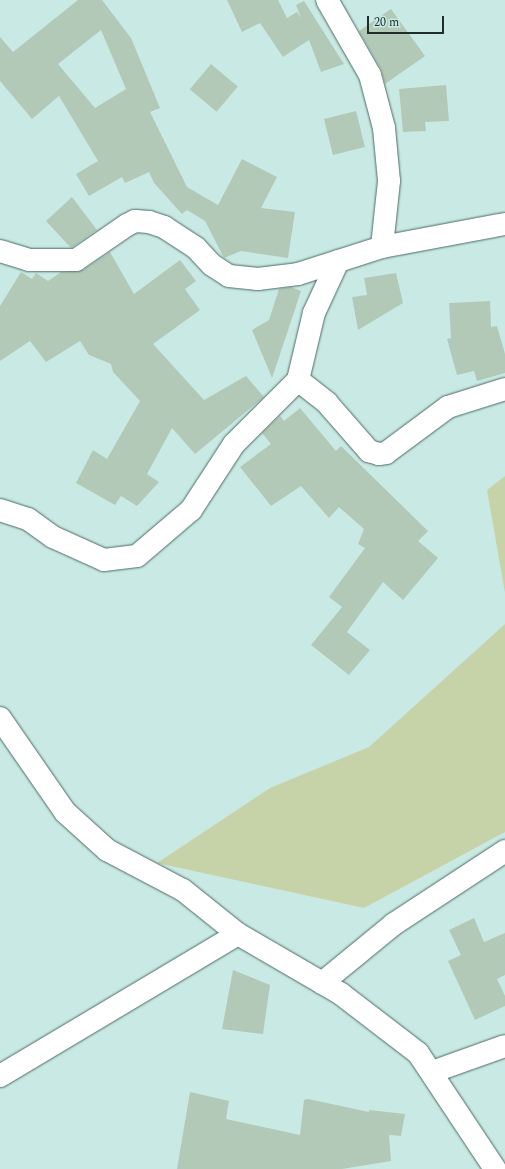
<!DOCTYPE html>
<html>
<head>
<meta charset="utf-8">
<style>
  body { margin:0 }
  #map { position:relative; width:505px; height:1169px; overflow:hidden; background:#c9eae4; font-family:Spectral,serif }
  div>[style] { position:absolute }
  .green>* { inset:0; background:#c6d3a8 }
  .building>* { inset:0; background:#b2c9b7; transform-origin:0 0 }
  .roads { filter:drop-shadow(0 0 1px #4c6a65) drop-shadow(0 0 1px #4c6a65) }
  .minor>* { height:22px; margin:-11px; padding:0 11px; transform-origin:11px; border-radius:11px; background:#fff }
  span { translate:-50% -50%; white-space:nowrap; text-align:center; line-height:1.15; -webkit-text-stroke:3px #c9eae4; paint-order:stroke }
  .scale { position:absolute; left:367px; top:16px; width:77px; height:18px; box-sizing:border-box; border:2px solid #212d2b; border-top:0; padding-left:5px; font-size:12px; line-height:14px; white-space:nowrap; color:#212d2b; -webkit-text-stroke:3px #c9eae4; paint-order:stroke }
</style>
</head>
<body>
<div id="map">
  <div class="green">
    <div style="clip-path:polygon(505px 476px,505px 593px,487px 490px)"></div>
    <div style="clip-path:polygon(505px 624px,505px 832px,364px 908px,157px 863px,270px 788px,369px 747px)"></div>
  </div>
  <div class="building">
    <div style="clip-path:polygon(evenodd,78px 0,102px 0,131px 38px,160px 108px,150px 112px,187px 187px,218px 205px,242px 159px,277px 177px,261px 208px,295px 212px,288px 258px,241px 251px,224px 258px,205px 221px,187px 210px,182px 214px,154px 183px,149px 172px,125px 183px,122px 177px,89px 196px,76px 174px,98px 161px,59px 96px,32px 119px,0 81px,0 37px,13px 52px,78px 0,101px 30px,126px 89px,95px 108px,58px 64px,101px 30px)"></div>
    <div style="clip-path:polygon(227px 0,278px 0,287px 18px,297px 12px,301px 18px,296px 5px,304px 1px,344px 64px,321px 72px,309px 40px,283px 57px,260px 23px,242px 32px)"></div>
    <div style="clip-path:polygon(391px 9px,425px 56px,385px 84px,381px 69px,359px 31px)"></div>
    <div style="left:211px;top:64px;width:35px;height:33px;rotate:40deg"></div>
    <div style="clip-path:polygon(446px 85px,449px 121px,425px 122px,426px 131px,403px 132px,399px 89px)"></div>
    <div style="left:356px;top:111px;width:37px;height:33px;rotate:76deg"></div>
    <div style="clip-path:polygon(72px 197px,97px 230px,71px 248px,46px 221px)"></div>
    <div style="clip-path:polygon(110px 252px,134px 294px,180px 260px,196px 281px,185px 289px,200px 310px,153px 344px,204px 400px,246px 376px,264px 397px,195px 454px,172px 428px,147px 474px,159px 482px,137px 506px,121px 496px,115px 505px,76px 483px,93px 450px,107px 459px,140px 401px,113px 372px,111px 364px,89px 355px,80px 341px,46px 362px,30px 341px,0 361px,0 306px,21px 272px,32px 279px,36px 273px,48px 281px,61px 272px,83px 270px)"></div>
    <div style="clip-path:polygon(396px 273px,403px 303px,358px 330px,352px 297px,367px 295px,364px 278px)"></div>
    <div style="clip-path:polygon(291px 287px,301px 291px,272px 378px,252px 330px,269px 320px,279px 289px)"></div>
    <div style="clip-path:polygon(490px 301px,491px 327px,497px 326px,505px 354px,505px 373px,477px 381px,474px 371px,457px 375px,447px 339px,451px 338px,449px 303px)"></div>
    <div style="clip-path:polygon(300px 408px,336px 451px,341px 446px,428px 531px,418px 541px,438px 558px,403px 600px,383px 582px,347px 632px,370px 650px,349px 675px,311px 645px,342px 607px,329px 597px,365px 548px,358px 544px,364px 529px,339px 507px,329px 518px,301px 486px,271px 506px,240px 467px,271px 444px,262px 433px,280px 416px,284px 421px)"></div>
    <div style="clip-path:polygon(474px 918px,484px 942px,505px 933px,505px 975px,497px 979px,505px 996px,505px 1006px,475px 1020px,448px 961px,461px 955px,449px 930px)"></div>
    <div style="clip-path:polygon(233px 970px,270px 985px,263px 1034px,222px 1029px)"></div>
    <div style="clip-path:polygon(190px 1092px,229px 1101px,226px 1119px,300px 1135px,304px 1100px,308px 1099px,369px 1112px,369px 1110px,405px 1114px,401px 1136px,389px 1135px,391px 1161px,342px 1169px,177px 1169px)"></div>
  </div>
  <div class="roads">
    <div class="minor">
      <div style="left:327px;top:0;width:86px;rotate:60.2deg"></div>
      <div style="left:370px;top:75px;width:55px;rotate:75.2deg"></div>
      <div style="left:384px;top:128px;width:53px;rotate:84.6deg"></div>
      <div style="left:389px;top:181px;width:66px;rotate:96.1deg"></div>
      <div style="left:0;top:251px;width:30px;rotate:17deg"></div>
      <div style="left:29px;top:260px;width:47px"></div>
      <div style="left:76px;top:260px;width:62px;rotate:-34.5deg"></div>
      <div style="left:127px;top:225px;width:9px;rotate:-27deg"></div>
      <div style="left:135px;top:221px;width:14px;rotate:4deg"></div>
      <div style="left:149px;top:222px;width:16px;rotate:18deg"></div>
      <div style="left:164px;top:227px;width:38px;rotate:33deg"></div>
      <div style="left:196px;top:248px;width:23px;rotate:47deg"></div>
      <div style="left:212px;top:265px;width:20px;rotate:33deg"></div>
      <div style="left:229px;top:276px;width:29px;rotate:6deg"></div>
      <div style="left:258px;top:279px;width:40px;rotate:-7.1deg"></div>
      <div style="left:298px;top:274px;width:88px;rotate:-17.8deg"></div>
      <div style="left:382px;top:247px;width:125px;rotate:-10.6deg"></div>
      <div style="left:298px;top:380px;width:37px;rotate:38deg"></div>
      <div style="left:327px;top:403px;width:64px;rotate:48.8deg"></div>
      <div style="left:369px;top:451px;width:10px;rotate:17deg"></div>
      <div style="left:379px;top:454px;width:7px;rotate:-8deg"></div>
      <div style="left:386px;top:453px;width:77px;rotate:-36.6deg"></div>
      <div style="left:448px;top:407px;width:60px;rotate:-17.5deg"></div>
      <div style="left:0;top:510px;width:29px;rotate:18deg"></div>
      <div style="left:28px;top:519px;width:31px;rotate:36deg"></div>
      <div style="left:53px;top:537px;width:56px;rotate:24.3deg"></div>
      <div style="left:104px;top:560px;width:33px;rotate:-7deg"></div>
      <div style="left:137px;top:556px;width:71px;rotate:-40.4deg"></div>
      <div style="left:191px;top:510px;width:79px;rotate:-56.9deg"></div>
      <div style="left:234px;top:444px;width:91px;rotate:-45deg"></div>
      <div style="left:298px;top:380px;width:69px;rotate:-76.6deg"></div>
      <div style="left:314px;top:313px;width:57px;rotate:-65.2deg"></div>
      <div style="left:0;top:718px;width:114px;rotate:55.3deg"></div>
      <div style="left:65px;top:812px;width:57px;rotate:42.1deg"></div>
      <div style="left:107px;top:850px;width:86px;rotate:27.8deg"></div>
      <div style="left:183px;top:890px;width:70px;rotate:38.7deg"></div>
      <div style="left:238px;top:934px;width:119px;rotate:30.2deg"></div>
      <div style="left:341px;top:994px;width:97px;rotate:37.5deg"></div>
      <div style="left:418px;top:1053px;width:139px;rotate:56.4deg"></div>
      <div style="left:322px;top:983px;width:93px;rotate:-39.3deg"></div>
      <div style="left:394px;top:924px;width:133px;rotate:-33.3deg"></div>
      <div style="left:432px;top:1072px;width:77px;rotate:-19.6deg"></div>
      <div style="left:0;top:1076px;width:277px;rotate:-30.8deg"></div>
    </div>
  </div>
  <div class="scale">20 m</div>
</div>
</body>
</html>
